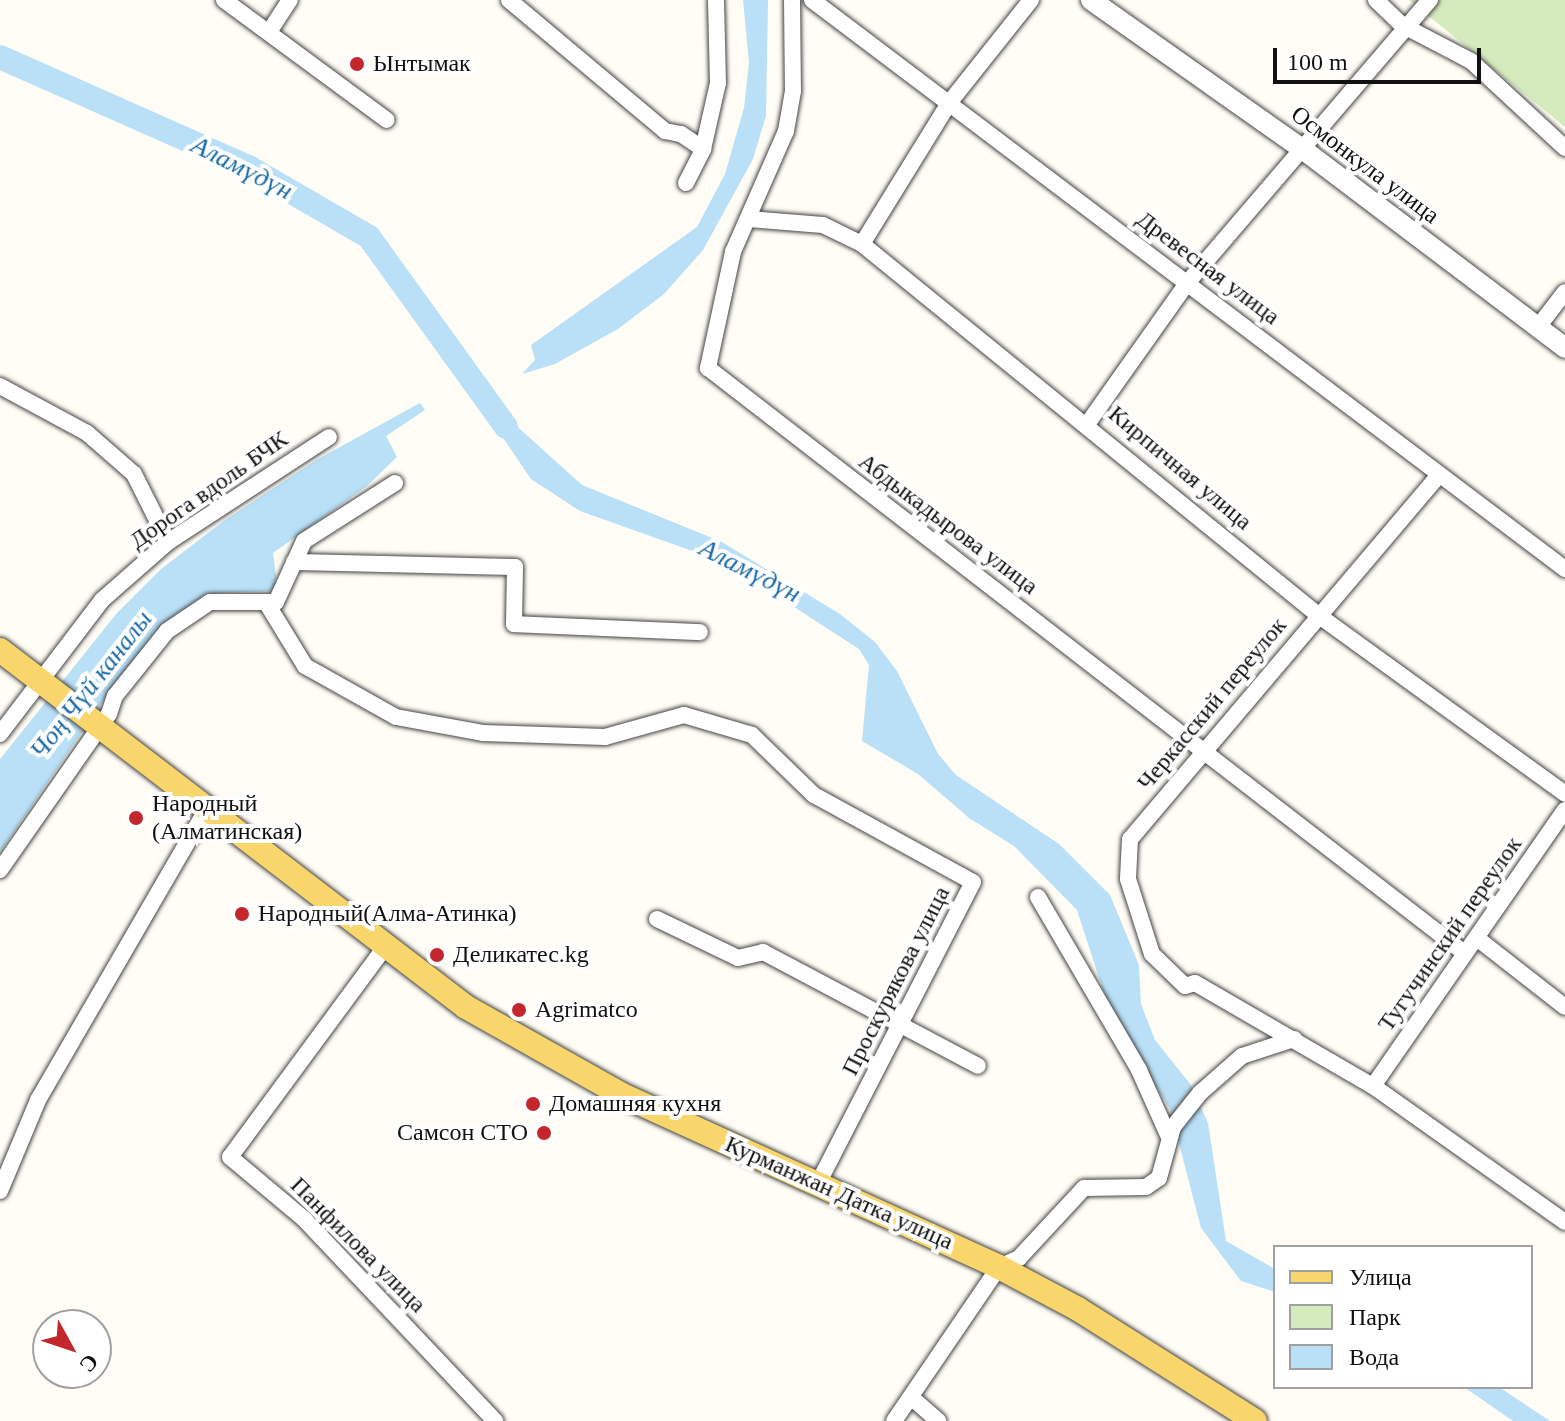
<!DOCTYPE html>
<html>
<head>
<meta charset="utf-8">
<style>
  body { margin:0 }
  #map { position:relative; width:1565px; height:1421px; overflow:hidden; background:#fffdf5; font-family:Georgia,serif }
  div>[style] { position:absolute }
  .green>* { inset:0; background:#d5ebbd }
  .water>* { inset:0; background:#b9e0f7 }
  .river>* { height:24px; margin:-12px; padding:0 12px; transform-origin:12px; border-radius:12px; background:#b9e0f7 }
  .roads { filter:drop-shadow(0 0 2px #444) drop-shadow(0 0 2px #444) }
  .minor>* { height:16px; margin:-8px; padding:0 8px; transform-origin:8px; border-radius:8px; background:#fff }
  .tertiary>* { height:20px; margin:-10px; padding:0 10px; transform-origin:10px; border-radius:10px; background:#fff }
  .primary>* { height:24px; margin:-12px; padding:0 12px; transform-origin:12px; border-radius:12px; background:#f9d66b }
  .dots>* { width:22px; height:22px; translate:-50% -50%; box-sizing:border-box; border:4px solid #fff; border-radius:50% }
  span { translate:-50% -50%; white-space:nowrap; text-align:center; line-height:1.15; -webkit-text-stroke:8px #fff; paint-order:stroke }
  .poi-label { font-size:24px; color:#111 }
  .left { translate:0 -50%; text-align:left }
  .right { translate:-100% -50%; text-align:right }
  .street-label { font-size:24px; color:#111 }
  .water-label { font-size:26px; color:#1768a6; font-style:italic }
  .legend { position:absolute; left:1273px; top:1245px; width:260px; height:144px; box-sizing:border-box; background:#fff; border:2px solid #a0a0a0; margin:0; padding:10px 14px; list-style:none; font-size:24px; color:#111 }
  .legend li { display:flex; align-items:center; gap:16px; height:40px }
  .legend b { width:40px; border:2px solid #a0a0a0 }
  .north { position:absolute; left:32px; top:1309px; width:80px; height:80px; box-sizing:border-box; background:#fff; border:2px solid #a0a0a0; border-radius:50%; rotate:130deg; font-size:22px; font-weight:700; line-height:32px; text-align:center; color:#111 }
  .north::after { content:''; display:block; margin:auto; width:28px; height:36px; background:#c4262e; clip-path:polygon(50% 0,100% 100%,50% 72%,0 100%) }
  .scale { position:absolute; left:1273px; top:48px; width:208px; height:36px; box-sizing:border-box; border:4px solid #111; border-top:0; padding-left:10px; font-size:24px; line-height:28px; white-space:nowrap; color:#111; -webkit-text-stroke:6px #fff; paint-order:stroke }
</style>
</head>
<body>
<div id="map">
  <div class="green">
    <div style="clip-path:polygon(1409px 0,1565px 0,1565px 127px)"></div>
  </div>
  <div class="water">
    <div style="clip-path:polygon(743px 0,768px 0,766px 116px,753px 159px,703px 250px,664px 294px,618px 329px,555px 364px,522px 374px,535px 360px,531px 345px,697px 227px,725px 174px,744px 108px,749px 63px)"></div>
    <div style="clip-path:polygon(495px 397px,511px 421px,582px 485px,722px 542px,840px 614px,875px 642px,897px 671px,938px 754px,956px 775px,1059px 844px,1110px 895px,1139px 965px,1141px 1004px,1155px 1040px,1191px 1085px,1208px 1123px,1226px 1241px,1275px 1269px,1275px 1292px,1241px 1281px,1201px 1228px,1170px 1109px,1112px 1018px,1077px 910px,1014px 846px,969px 818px,918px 774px,862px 741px,869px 665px,859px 649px,751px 579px,698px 553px,580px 511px,531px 479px,480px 404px)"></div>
    <div style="clip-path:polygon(420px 403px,425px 410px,386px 436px,397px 457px,367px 486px,273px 553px,277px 584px,271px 591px,217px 593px,152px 643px,116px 682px,0 852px,0 759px,117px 613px,161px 569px,225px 520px,318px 459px)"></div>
    <div style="clip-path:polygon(1464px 1387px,1499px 1387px,1550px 1421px,1513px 1421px)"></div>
  </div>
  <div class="river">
    <div style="left:0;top:57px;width:274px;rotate:23.9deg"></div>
    <div style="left:250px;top:168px;width:138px;rotate:30.1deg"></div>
    <div style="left:369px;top:237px;width:234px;rotate:54.2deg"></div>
  </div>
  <div class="roads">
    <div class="minor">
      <div style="left:224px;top:0;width:202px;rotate:36.4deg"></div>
      <div style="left:509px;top:0;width:204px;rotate:40deg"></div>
      <div style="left:665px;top:131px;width:16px;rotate:11deg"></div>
      <div style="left:681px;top:134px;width:27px;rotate:34deg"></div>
      <div style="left:792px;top:0;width:91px;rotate:89.4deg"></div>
      <div style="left:793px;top:91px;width:41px;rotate:99.9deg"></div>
      <div style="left:786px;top:131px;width:132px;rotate:113.7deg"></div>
      <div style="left:733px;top:252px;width:119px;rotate:102.2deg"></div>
      <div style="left:708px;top:368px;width:955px;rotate:37.72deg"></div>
      <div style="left:812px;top:0;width:944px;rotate:37.08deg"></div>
      <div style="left:1376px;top:0;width:36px;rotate:44deg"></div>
      <div style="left:1402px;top:25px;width:78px;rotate:27.6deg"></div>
      <div style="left:1471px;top:61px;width:128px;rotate:42.8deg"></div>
      <div style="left:269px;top:32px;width:38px;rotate:-57deg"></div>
      <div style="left:686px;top:183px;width:38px;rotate:-63deg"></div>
      <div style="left:703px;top:149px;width:68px;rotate:-77.2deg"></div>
      <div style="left:718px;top:83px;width:83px;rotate:-91.4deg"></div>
      <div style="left:749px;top:219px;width:74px;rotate:4.6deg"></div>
      <div style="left:823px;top:225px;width:43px;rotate:26deg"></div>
      <div style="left:862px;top:244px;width:588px;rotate:39.13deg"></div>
      <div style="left:1318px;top:615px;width:305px;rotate:35.9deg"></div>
      <div style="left:862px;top:244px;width:166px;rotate:-58.3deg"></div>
      <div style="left:949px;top:103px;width:132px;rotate:-51.5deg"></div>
      <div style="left:1538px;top:327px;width:44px;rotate:-52.4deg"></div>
      <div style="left:0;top:386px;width:99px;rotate:28.4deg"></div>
      <div style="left:87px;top:433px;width:62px;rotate:41.1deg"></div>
      <div style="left:134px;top:474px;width:76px;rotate:63.4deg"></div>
      <div style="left:1088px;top:423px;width:173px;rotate:-54.7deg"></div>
      <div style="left:1188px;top:282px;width:372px;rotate:-49.4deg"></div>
      <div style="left:1439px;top:475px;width:477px;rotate:130.3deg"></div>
      <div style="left:1130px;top:839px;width:40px;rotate:92.9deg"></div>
      <div style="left:1128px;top:879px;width:79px;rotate:72.3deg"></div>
      <div style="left:1152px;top:954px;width:46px;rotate:44.1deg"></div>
      <div style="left:1185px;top:986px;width:10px;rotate:-17deg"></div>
      <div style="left:1195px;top:983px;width:206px;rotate:30.1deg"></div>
      <div style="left:1373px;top:1086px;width:235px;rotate:35.3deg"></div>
      <div style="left:294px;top:562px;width:221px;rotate:1.3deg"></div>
      <div style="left:515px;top:567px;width:57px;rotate:91deg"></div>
      <div style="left:514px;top:624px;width:186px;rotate:2.5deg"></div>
      <div style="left:266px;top:602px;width:75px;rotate:58.6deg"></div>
      <div style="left:305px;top:666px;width:104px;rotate:29.3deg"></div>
      <div style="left:396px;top:717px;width:88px;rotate:10.4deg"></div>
      <div style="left:483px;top:733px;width:122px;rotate:1.9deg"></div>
      <div style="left:605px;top:737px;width:82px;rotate:-15.6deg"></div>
      <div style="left:684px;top:715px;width:71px;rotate:16.4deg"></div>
      <div style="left:752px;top:735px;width:86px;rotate:44.1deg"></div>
      <div style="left:814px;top:795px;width:181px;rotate:28.7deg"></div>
      <div style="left:973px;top:882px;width:337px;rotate:117.2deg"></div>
      <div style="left:0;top:734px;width:168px;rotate:-52.7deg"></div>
      <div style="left:102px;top:600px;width:88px;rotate:-41.3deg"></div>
      <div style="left:168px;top:542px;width:192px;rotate:-33.1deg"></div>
      <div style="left:0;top:870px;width:190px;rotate:-55.1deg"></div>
      <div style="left:109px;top:714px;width:19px;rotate:-72deg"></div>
      <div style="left:115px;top:696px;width:83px;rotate:-51.3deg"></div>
      <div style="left:167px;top:631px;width:52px;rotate:-34deg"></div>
      <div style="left:210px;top:602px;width:66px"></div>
      <div style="left:276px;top:602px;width:67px;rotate:-65.3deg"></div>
      <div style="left:304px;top:541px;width:108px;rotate:-32.5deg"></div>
      <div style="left:1038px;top:897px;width:200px;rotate:59.7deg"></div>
      <div style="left:1139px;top:1070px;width:73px;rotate:65.9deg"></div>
      <div style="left:657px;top:919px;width:90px;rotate:25.7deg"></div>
      <div style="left:738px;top:958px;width:26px;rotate:-13deg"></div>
      <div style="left:763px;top:952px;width:243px;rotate:27.9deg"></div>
      <div style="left:1478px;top:939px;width:110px;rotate:38deg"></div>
      <div style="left:385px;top:947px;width:261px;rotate:126.4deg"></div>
      <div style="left:230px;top:1157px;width:98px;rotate:40deg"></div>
      <div style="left:305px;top:1220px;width:277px;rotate:46.6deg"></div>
      <div style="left:1373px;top:1086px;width:336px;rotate:-55.2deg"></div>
      <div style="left:0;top:1191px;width:99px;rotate:-67.3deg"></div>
      <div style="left:38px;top:1100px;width:335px;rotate:-59.9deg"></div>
      <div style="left:912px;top:1398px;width:35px;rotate:41deg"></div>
      <div style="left:894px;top:1421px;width:186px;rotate:-55.7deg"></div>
      <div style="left:999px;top:1267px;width:22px;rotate:-24deg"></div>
      <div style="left:1019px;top:1258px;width:96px;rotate:-47.1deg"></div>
      <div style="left:1084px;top:1188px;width:62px;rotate:-0.9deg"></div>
      <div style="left:1146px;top:1187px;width:16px;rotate:-35deg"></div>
      <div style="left:1159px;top:1178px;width:53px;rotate:-74.6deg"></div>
      <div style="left:1173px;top:1127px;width:43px;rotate:-51.5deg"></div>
      <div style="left:1200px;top:1093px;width:56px;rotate:-41.4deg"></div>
      <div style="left:1242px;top:1056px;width:55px;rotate:-18.1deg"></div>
    </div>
    <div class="tertiary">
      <div style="left:1091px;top:0;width:257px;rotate:35.2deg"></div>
      <div style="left:1301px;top:148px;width:331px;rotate:37.1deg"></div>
    </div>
    <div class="primary">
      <div style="left:0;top:650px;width:587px;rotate:37.46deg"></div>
      <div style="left:466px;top:1007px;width:179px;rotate:29.4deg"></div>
      <div style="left:622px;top:1095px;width:414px;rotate:24.5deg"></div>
      <div style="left:999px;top:1267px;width:89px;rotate:28deg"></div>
      <div style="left:1078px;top:1309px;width:209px;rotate:32.3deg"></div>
    </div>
  </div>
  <div class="dots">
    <div style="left:357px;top:64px;background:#c4262e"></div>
    <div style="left:136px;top:818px;background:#c4262e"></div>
    <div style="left:242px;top:914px;background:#c4262e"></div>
    <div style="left:437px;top:955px;background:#c4262e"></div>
    <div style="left:519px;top:1010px;background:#c4262e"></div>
    <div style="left:533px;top:1104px;background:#c4262e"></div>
    <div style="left:544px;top:1133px;background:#c4262e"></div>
  </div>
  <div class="poi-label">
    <span class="left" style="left:373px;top:64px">Ынтымак</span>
    <span class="left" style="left:152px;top:818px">Народный<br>(Алматинская)</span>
    <span class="left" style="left:258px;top:914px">Народный(Алма-Атинка)</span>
    <span class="left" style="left:453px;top:955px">Деликатес.kg</span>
    <span class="left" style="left:535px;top:1010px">Agrimatco</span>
    <span class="left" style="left:549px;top:1104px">Домашняя кухня</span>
    <span class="right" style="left:528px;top:1133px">Самсон СТО</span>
  </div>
  <div class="street-label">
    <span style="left:1365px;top:165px;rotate:37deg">Осмонкула улица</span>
    <span style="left:1208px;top:268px;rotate:37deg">Древесная улица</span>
    <span style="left:1180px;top:468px;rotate:40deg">Кирпичная улица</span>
    <span style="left:209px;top:490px;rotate:-35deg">Дорога вдоль БЧК</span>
    <span style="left:948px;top:524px;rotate:37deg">Абдыкадырова улица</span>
    <span style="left:1212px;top:704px;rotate:-50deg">Черкасский переулок</span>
    <span style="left:1450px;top:934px;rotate:-55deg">Тугучинский переулок</span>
    <span style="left:896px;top:981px;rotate:-63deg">Проскурякова улица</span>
    <span style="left:839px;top:1193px;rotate:24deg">Курманжан Датка улица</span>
    <span style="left:358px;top:1245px;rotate:45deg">Панфилова улица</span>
  </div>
  <div class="water-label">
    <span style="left:242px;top:168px;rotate:27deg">Аламүдүн</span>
    <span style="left:750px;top:571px;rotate:27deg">Аламүдүн</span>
    <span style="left:91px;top:685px;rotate:-52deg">Чоң Чүй каналы</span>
  </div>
  <ul class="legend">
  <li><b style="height:10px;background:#f9d66b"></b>Улица</li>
  <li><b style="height:22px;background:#d5ebbd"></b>Парк</li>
  <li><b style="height:22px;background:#b9e0f7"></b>Вода</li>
  </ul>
  <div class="north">С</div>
  <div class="scale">100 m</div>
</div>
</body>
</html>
